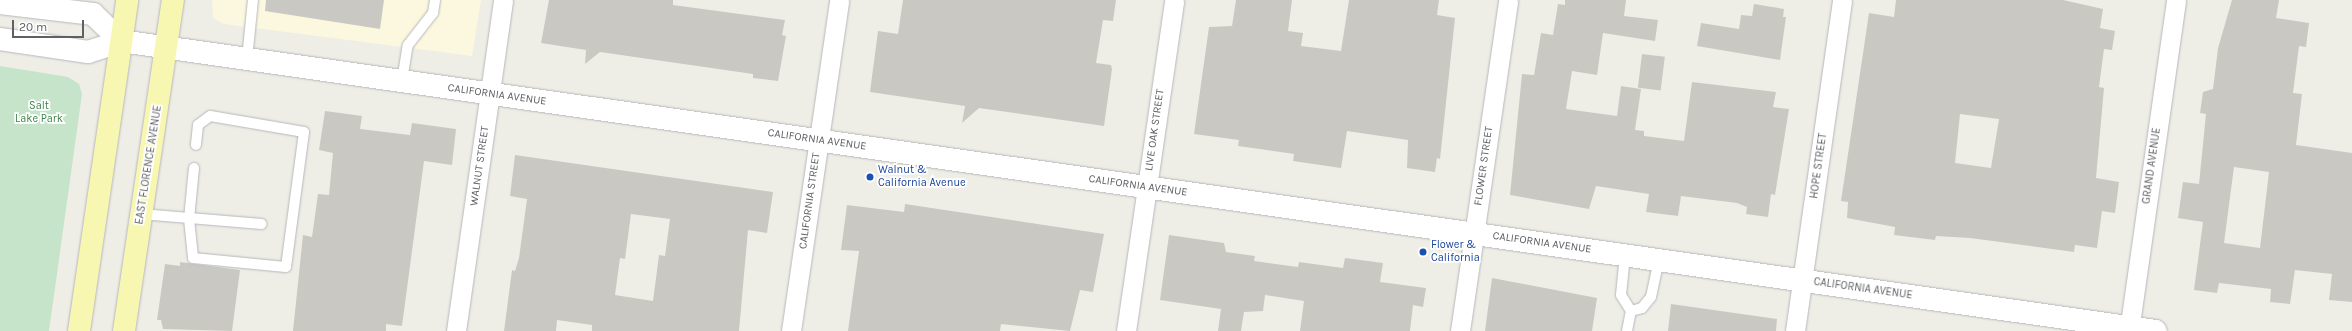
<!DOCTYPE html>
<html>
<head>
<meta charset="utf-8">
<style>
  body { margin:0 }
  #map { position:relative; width:2352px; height:331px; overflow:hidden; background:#efeee6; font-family:Karla,sans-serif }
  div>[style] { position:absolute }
  .commercial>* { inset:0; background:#fbf8df }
  .green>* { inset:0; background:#c5e4c9 }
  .building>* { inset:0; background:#cac8c3; transform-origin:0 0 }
  .roads { filter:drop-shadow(0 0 1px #b6b7bc) drop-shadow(0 0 1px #b6b7bc) }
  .lane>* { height:10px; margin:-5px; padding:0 5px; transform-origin:5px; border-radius:5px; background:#fff }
  .street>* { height:19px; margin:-9.5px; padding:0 9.5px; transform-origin:9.5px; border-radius:9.5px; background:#fff }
  .secondary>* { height:22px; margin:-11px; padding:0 11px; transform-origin:11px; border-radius:11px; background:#fff }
  .primary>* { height:22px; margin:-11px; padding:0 11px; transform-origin:11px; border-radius:11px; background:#f8f7b2 }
  .dots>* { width:11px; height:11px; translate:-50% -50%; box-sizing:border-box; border:2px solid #fff; border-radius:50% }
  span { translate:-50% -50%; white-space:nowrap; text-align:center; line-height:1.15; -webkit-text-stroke:3.5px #fff; paint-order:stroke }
  .street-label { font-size:11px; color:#5e6065 }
  .park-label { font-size:11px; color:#3d844a }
  .transit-label { font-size:11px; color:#164399 }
  .left { translate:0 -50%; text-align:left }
  .scale { position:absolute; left:12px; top:20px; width:72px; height:18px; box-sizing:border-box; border:2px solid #5e6065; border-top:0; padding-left:5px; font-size:12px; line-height:14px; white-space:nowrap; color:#5e6065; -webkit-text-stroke:3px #fff; paint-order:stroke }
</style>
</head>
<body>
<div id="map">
  <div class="commercial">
    <div style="clip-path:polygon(212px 0,481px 0,472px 56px,224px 24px,213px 18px)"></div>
  </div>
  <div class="green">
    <div style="clip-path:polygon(0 66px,68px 77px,79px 84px,82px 94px,49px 331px,0 331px)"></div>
  </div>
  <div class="building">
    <div style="clip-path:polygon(266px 0,384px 0,380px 29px,265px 11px)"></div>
    <div style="clip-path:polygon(549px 0,673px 0,673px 5px,785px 20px,782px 35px,786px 36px,778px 81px,753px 78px,753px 74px,600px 52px,585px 64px,586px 50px,541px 43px)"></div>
    <div style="clip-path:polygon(903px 0,1116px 0,1113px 21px,1103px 20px,1096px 63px,1111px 65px,1112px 69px,1104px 126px,979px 108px,962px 123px,965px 106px,870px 92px,878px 31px,898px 34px)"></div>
    <div style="clip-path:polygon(1236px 0,1292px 0,1288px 31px,1303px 33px,1301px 46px,1341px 51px,1349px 0,1439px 0,1437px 15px,1455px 18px,1440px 159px,1437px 158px,1435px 172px,1407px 168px,1408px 140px,1347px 131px,1341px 168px,1293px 161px,1294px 154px,1238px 146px,1239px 140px,1194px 134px,1209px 27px,1232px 26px)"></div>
    <div style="clip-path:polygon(1565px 0,1626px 0,1624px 16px,1658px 20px,1655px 41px,1603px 33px,1597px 75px,1572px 71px,1566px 109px,1617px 116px,1621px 86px,1641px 89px,1635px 130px,1644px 131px,1644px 136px,1684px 141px,1692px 82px,1776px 92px,1773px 107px,1789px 109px,1775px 195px,1771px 194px,1768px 217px,1746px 214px,1747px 207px,1737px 203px,1681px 196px,1678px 216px,1646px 212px,1649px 194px,1596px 186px,1589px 209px,1510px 195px,1522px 74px,1534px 75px,1541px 33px,1553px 35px,1558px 4px,1565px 5px)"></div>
    <div style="clip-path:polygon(evenodd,1896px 0,2063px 0,2103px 9px,2100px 28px,2115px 31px,2112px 50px,2104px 49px,2099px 87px,2104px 88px,2096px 178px,2119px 182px,2115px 213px,2102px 211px,2097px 248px,2075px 245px,2074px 252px,1970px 238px,1936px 236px,1935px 240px,1894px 235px,1895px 227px,1847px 218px,1848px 202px,1841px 201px,1869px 13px,1894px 17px,1896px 0,1960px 114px,1999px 119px,1991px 168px,1955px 163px,1960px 114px)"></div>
    <div style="clip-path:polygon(evenodd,2232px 0,2279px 0,2276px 18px,2309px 23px,2306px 47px,2299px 46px,2293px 93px,2302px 94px,2296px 145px,2352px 153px,2352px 302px,2329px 300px,2332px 274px,2295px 270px,2290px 304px,2270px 302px,2271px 289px,2219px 283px,2217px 293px,2194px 290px,2203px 222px,2178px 218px,2183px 182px,2199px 184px,2206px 114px,2200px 113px,2203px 92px,2213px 89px,2218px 48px,2232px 0,2234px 167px,2269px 172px,2260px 248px,2224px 243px,2234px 167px)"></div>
    <div style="clip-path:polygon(1754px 4px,1784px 9px,1783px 17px,1786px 17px,1780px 60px,1697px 46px,1701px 23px,1739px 29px,1741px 15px,1752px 16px)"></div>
    <div style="left:1642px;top:54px;width:23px;height:34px;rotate:7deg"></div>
    <div style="clip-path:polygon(325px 111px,362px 116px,360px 129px,410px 135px,412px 123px,456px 129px,452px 165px,424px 161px,402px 326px,386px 324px,386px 331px,293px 331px,303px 235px,312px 237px,318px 194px,329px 195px,333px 153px,319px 150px)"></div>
    <div style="clip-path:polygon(evenodd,515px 155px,773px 192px,767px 233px,748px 230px,739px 331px,592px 331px,592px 325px,557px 320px,556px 331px,504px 331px,512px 270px,515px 271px,519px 258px,527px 199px,510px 196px,515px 155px,631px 214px,670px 219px,665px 256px,659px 255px,653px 301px,615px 295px,620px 258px,625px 259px,631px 214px)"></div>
    <div style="clip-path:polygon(905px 204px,1104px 234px,1093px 292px,1080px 290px,1070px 331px,1001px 324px,1000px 331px,848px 331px,859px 251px,841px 250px,847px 205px,904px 212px)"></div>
    <div style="clip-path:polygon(1169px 235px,1224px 243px,1226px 252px,1255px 256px,1254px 261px,1298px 267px,1299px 262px,1343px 268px,1345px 258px,1383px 263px,1380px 282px,1426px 288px,1423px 307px,1413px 305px,1410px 331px,1300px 331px,1304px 301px,1265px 295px,1263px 311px,1244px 312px,1241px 331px,1218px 331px,1221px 309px,1160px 300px)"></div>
    <div style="clip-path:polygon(180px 262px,240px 270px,232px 331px,163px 329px,161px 320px,157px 320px,165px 264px,180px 266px)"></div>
    <div style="clip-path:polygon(1492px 278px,1597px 298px,1592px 331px,1485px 331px)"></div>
    <div style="clip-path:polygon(1671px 304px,1777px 319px,1776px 331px,1668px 331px)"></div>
  </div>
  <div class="roads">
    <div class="lane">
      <div style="left:247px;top:59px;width:59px;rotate:-84.2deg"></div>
      <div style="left:402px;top:81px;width:36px;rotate:-81deg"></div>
      <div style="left:408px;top:45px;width:41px;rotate:-52deg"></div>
      <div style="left:433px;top:13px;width:13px;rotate:-81deg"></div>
      <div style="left:194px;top:168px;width:51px;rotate:95.6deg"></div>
      <div style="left:189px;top:219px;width:39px;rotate:84deg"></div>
      <div style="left:193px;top:258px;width:93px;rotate:5.5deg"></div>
      <div style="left:286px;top:267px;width:136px;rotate:-82.4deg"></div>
      <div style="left:304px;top:132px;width:95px;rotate:-170.3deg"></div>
      <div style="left:210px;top:116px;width:15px;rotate:143deg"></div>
      <div style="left:198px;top:125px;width:20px;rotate:96deg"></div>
      <div style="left:141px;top:214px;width:121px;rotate:4.7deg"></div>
      <div style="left:1625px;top:255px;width:40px;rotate:95.7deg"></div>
      <div style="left:1621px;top:295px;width:19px;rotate:58deg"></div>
      <div style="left:1631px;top:311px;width:11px;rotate:-15deg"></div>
      <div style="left:1642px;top:308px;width:14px;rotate:-51deg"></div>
      <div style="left:1651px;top:297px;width:38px;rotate:-78deg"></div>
      <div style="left:1627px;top:331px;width:20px;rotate:-79deg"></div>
    </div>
    <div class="street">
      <div style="left:456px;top:331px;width:334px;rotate:-81.9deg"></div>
      <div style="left:791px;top:331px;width:334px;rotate:-81.7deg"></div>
      <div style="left:1126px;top:331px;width:334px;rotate:-81.7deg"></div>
      <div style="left:1460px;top:331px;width:334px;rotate:-81.7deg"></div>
      <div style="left:1795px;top:331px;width:334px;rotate:-81.9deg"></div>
      <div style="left:2129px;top:331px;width:334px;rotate:-81.9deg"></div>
    </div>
    <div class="secondary">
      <div style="left:0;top:3px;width:94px;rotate:6.7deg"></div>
      <div style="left:93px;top:14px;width:39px;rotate:44deg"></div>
      <div style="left:0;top:39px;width:89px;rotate:8.4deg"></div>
      <div style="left:88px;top:52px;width:35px;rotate:-18deg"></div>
      <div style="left:121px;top:41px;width:2055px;rotate:8.11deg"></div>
    </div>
    <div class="primary">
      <div style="left:79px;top:331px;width:334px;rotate:-81.7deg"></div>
      <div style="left:124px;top:331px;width:335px;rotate:-81.6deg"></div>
    </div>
  </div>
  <div class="dots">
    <div style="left:870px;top:177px;background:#1a4fb4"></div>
    <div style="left:1423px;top:252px;background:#1a4fb4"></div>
  </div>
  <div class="street-label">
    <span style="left:497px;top:95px;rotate:8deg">CALIFORNIA AVENUE</span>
    <span style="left:1155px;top:130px;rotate:-82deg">LIVE OAK STREET</span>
    <span style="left:817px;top:140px;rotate:8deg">CALIFORNIA AVENUE</span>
    <span style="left:149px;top:165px;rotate:-81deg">EAST FLORENCE AVENUE</span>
    <span style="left:480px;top:166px;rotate:-82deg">WALNUT STREET</span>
    <span style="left:1484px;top:166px;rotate:-82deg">FLOWER STREET</span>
    <span style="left:1819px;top:166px;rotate:-82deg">HOPE STREET</span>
    <span style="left:2152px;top:166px;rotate:-82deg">GRAND AVENUE</span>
    <span style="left:1138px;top:186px;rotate:8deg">CALIFORNIA AVENUE</span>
    <span style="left:810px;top:201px;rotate:-82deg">CALIFORNIA STREET</span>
    <span style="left:1542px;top:243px;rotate:8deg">CALIFORNIA AVENUE</span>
    <span style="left:1863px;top:289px;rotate:8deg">CALIFORNIA AVENUE</span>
  </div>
  <div class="park-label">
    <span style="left:39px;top:113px">Salt<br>Lake Park</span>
  </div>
  <div class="transit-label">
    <span class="left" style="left:878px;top:177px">Walnut &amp;<br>California Avenue</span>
    <span class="left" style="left:1431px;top:252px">Flower &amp;<br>California</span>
  </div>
  <div class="scale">20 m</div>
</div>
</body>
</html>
